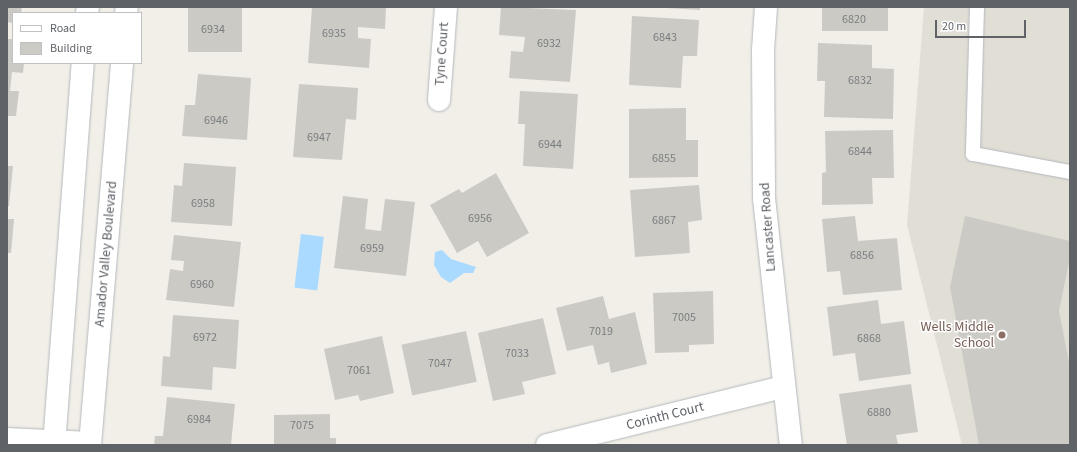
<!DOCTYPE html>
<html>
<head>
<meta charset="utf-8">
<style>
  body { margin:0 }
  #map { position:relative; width:1077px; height:452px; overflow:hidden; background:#f1efe8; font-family:"Source Sans 3",sans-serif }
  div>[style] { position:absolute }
  .education>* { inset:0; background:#e1ded6 }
  .water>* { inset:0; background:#aadaff; transform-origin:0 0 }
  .building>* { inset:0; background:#cccac5; transform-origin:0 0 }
  .roads { filter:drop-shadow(0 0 1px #b5b8bc) drop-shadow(0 0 1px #b5b8bc) }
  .lane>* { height:14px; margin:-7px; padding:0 7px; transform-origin:7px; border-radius:7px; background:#fff }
  .street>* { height:22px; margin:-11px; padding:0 11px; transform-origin:11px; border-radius:11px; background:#fff }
  .secondary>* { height:22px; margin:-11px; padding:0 11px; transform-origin:11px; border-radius:11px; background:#fff }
  .dots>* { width:11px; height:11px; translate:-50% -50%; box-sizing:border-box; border:2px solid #fff; border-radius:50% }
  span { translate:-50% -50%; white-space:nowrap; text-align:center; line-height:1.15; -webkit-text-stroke:3px #fff; paint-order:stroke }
  .number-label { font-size:12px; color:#7a7d7f }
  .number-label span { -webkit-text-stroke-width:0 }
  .street-label { font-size:14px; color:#5f6368 }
  .education-label { font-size:14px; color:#785e54 }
  .right { translate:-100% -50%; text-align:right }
  .frame { position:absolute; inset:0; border:8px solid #5f6368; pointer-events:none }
  .legend { position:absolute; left:12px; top:12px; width:130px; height:52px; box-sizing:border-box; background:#fff; border:1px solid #bfc1c3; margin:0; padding:5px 7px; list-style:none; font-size:12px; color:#5f6368 }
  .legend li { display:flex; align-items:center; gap:8px; height:20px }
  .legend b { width:20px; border:1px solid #bfc1c3 }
  .scale { position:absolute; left:935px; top:20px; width:91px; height:18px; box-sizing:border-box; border:2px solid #5f6368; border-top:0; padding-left:5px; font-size:12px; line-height:14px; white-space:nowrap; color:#5f6368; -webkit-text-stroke:3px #fff; paint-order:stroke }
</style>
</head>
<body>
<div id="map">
  <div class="education">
    <div style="clip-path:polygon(924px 7px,1070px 7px,1070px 445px,962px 445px,907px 225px)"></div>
  </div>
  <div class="water">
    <div style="left:301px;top:234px;width:23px;height:54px;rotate:7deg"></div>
    <div style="clip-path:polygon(442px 250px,451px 259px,476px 267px,473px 273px,464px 273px,450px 283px,441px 277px,434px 265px,435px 252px)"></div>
  </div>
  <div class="building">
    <div style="clip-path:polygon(7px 7px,22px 7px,21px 13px,13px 13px,13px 23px,7px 22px)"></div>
    <div style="left:188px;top:7px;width:54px;height:45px"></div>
    <div style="clip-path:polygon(312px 7px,386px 7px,385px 29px,358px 27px,358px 38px,371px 39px,369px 68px,308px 63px)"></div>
    <div style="clip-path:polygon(501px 7px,576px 10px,570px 82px,509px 78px,511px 51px,523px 52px,525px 37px,499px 35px)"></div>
    <div style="clip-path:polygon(650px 7px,700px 7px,700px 10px)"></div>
    <div style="left:822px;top:7px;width:66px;height:24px"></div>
    <div style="clip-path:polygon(632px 16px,699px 20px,697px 56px,683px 56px,681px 88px,629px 85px)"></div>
    <div style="clip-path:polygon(7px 39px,13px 39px,13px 63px,24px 63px,23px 73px,12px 72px,10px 91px,19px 91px,16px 116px,7px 116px)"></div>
    <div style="clip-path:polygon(818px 43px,872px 45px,872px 68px,894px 69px,893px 119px,824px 117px,825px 81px,817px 81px)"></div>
    <div style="clip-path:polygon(198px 74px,251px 78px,247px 140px,182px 136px,185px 105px,195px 105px)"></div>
    <div style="clip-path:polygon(299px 84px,358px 88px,356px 120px,346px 119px,342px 160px,293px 157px)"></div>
    <div style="clip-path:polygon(520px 91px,578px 94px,573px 169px,523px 166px,525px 124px,518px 124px)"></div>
    <div style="clip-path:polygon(686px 108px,686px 140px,698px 140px,698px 177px,629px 178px,629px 109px)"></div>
    <div style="clip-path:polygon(893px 130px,894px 178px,872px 178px,873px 204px,822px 205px,822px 173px,826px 172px,825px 131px)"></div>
    <div style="clip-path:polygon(184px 163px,236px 167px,232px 226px,171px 222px,174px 185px,182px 186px)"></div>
    <div style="clip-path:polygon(7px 166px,13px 166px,9px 206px,7px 206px)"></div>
    <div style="clip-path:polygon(496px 173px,529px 233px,487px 257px,478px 241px,457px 253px,430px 205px,459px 189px,462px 193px)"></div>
    <div style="clip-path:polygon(699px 185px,702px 220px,688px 222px,690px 253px,635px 257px,630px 190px)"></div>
    <div style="clip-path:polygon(343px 196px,368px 199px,365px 229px,381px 231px,385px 199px,415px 202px,406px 276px,334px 268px)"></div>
    <div style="clip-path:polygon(855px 216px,858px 241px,897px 238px,902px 290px,843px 295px,840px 271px,827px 272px,822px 219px)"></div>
    <div style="clip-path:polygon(965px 216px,1070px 241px,1070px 257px,1059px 311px,1070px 368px,1070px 445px,979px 445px,950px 287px)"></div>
    <div style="clip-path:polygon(7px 219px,14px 219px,11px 253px,7px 253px)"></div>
    <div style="clip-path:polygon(174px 235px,241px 242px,234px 307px,166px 300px,170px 269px,183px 271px,184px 261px,171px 260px)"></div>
    <div style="clip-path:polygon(713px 291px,714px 344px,689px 345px,689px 352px,655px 353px,653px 293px)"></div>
    <div style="clip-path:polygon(603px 296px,609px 319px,635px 312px,647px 364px,611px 373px,609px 362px,598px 365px,593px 345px,567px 351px,556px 308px)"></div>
    <div style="clip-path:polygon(878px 300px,881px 324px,904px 321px,911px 374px,859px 381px,855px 353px,833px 356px,827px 307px)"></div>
    <div style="clip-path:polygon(173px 315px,239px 320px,236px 369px,213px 367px,212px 390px,161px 386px,163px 356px,170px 357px)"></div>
    <div style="clip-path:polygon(543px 318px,556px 374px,522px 382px,525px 394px,493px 401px,478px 333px)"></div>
    <div style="left:466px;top:331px;width:52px;height:66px;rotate:78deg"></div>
    <div style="clip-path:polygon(382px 336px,394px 393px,360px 401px,358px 395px,335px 400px,324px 349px)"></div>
    <div style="clip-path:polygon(911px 384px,918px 432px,896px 435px,898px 445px,847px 445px,839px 394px)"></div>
    <div style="clip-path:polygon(167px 397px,235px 404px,231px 445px,154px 445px,155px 436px,163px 436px)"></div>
    <div style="clip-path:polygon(330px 414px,330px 438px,336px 438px,336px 445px,274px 445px,274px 415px)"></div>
  </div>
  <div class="roads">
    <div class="lane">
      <div style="left:977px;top:7px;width:147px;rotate:91.6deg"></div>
      <div style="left:973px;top:154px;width:99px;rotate:10.5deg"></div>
    </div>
    <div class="street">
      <div style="left:766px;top:7px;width:43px;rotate:94deg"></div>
      <div style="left:763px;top:50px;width:148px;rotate:89.6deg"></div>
      <div style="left:764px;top:198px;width:248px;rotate:83.8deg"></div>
      <div style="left:439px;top:100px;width:93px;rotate:-85.7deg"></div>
      <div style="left:7px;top:439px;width:83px;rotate:2.8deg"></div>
      <div style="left:547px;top:445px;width:243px;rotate:-13.8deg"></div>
    </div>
    <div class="secondary">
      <div style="left:87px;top:13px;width:6px;rotate:-81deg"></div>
      <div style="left:126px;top:13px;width:6px;rotate:-81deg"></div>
      <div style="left:54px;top:445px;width:383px;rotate:-85.7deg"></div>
      <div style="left:90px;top:445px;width:383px;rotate:-85.2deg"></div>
    </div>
  </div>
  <div class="dots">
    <div style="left:1002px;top:335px;background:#8d6e63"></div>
  </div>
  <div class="number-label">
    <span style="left:854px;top:20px">6820</span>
    <span style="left:213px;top:30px">6934</span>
    <span style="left:334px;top:34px">6935</span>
    <span style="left:665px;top:38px">6843</span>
    <span style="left:549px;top:44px">6932</span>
    <span style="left:860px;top:81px">6832</span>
    <span style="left:216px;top:121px">6946</span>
    <span style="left:319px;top:138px">6947</span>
    <span style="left:550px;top:145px">6944</span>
    <span style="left:860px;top:152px">6844</span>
    <span style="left:664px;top:159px">6855</span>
    <span style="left:203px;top:204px">6958</span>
    <span style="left:480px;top:219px">6956</span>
    <span style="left:664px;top:221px">6867</span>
    <span style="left:372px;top:249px">6959</span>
    <span style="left:862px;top:256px">6856</span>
    <span style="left:202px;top:285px">6960</span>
    <span style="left:684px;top:318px">7005</span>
    <span style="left:601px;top:332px">7019</span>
    <span style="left:205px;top:338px">6972</span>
    <span style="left:869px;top:339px">6868</span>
    <span style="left:517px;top:354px">7033</span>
    <span style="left:440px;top:364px">7047</span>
    <span style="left:359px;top:371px">7061</span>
    <span style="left:879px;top:413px">6880</span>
    <span style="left:199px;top:420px">6984</span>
    <span style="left:302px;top:426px">7075</span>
  </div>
  <div class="street-label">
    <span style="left:442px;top:54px;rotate:-86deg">Tyne Court</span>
    <span style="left:768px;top:227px;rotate:-94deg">Lancaster Road</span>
    <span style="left:106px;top:254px;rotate:-85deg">Amador Valley Boulevard</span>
    <span style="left:665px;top:416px;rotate:-14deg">Corinth Court</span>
  </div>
  <div class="education-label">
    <span class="right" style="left:994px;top:335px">Wells Middle<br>School</span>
  </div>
  <div class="frame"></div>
  <ul class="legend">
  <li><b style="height:5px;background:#fff"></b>Road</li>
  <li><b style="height:11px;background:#cccac5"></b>Building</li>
  </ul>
  <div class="scale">20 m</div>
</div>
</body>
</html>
